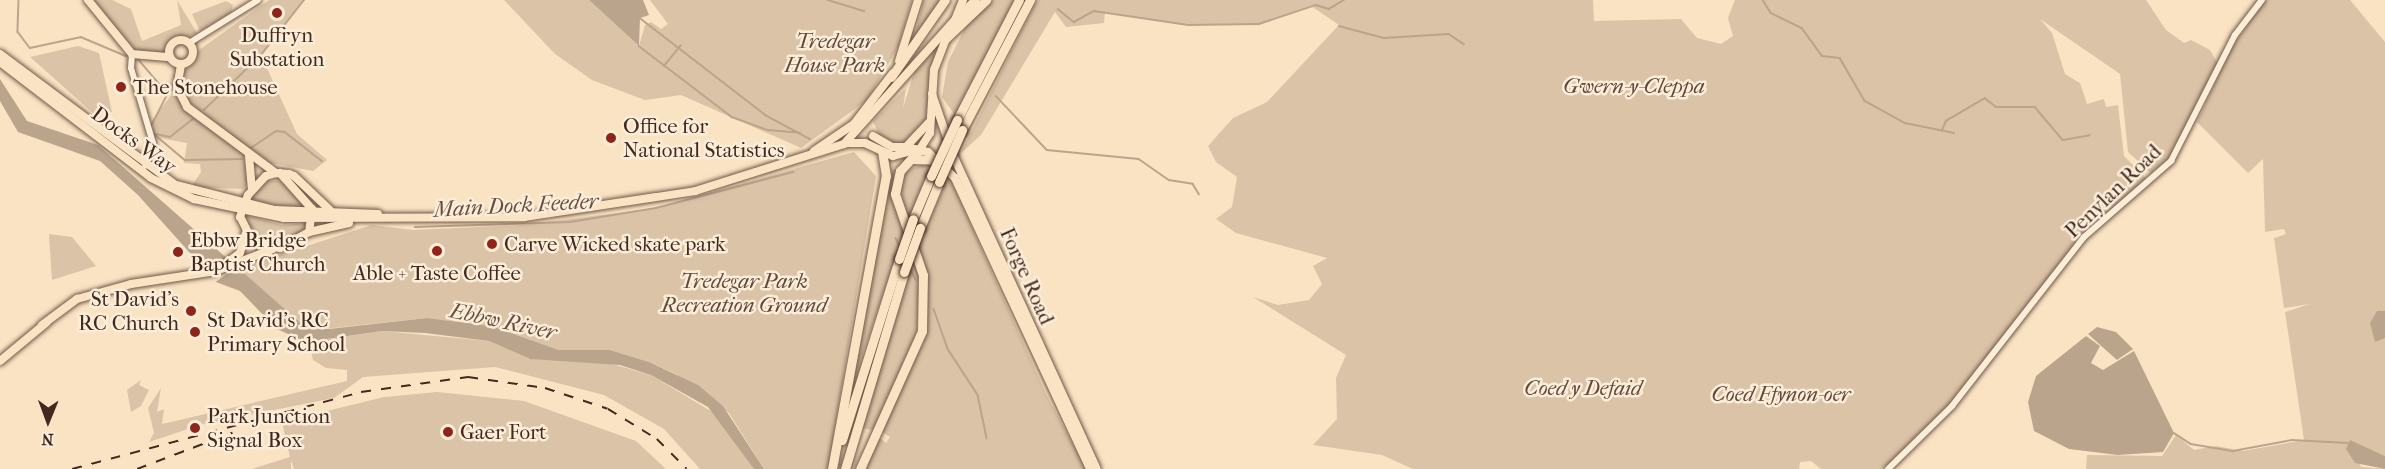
<!DOCTYPE html>
<html>
<head>
<meta charset="utf-8">
<style>
  body { margin:0 }
  #map { position:relative; width:2385px; height:469px; overflow:hidden; background:#fae3c3; font-family:"IM FELL French Canon",serif }
  div>[style] { position:absolute }
  .green>* { inset:0; background:#dbc3a7 }
  .water>* { inset:0; background:#bba48c }
  .pier>* { inset:0; background:#fae3c3 }
  .stream>* { height:1.5px; margin:-0.75px; padding:0 0.75px; transform-origin:0.75px; border-radius:0.75px; background:#bba48c }
  .roads { filter:drop-shadow(0 0 2px #6f5849) drop-shadow(0 0 2px #6f5849) }
  .minor>* { height:6px; margin:-3px; padding:0 3px; transform-origin:3px; border-radius:3px; background:#fcedd8 }
  .major>* { height:8px; margin:-4px; padding:0 4px; transform-origin:4px; border-radius:4px; background:#fae3c3 }
  .major>.ring { margin:-4px; padding:0; box-sizing:content-box; background:none; border:8px solid #fae3c3; border-radius:50% }
  .highway>* { height:9px; margin:-4.5px; padding:0 4.5px; transform-origin:4.5px; border-radius:4.5px; background:#fae3c3 }
  .rail>* { height:1.5px; margin-top:-0.75px; transform-origin:0; background:repeating-linear-gradient(90deg,#412920 0 10px,transparent 0 20px) }
  .bridges { filter:drop-shadow(0 0 2px #412920) drop-shadow(0 0 2px #412920) }
  .highway-bridge>* { height:9px; margin:-4.5px; padding:0 4.5px; transform-origin:4.5px; border-radius:4.5px; background:#fae3c3 }
  .dots>* { width:16px; height:16px; translate:-50% -50%; box-sizing:border-box; border:3px solid #fcedd8; border-radius:50% }
  span { translate:-50% -50%; white-space:nowrap; text-align:center; line-height:1.15; -webkit-text-stroke:5px #fcedd8; paint-order:stroke }
  .poi-label { font-size:21px; color:#412920 }
  .left { translate:0 -50%; text-align:left }
  .right { translate:-100% -50%; text-align:right }
  .park-label { font-size:21px; color:#60483b; font-style:italic }
  .street-label { font-size:21px; color:#412920 }
  .water-label { font-size:22px; color:#664e40; font-style:italic }
  .north { position:absolute; left:18px; top:391px; width:60px; height:60px; -webkit-text-stroke:4px #fcedd8; paint-order:stroke; rotate:181deg; font-size:16px; font-weight:700; line-height:24px; text-align:center; color:#412920 }
  .north::after { content:''; display:block; margin:auto; width:21px; height:27px; background:#412920; clip-path:polygon(50% 0,100% 100%,50% 72%,0 100%) }
</style>
</head>
<body>
<div id="map">
  <div class="green">
    <div style="clip-path:polygon(93px 0,112px 0,131px 9px,142px 41px,181px 25px,177px 0,197px 33px,171px 42px,166px 53px,136px 51px)"></div>
    <div style="clip-path:polygon(269px 0,304px 0,261px 55px,297px 134px,327px 160px,313px 171px,266px 162px,191px 104px,181px 90px,184px 72px,199px 50px)"></div>
    <div style="clip-path:polygon(504px 0,589px 0,639px 46px,645px 25px,651px 22px,661px 29px,668px 24px,650px 0,912px 0,898px 47px,867px 100px,801px 148px,681px 95px,645px 100px,592px 80px,555px 54px)"></div>
    <div style="clip-path:polygon(923px 0,941px 0,913px 42px,922px 7px)"></div>
    <div style="clip-path:polygon(993px 0,1016px 0,955px 115px,942px 97px,948px 62px,966px 26px)"></div>
    <div style="clip-path:polygon(1037px 0,1593px 0,1594px 21px,1681px 19px,1697px 38px,1721px 44px,1733px 36px,1728px 18px,1735px 0,2146px 0,2166px 30px,2184px 43px,2191px 40px,2210px 50px,2218px 64px,2177px 151px,2151px 173px,2128px 152px,2120px 74px,2040px 19px,2052px 33px,2065px 74px,2080px 83px,2087px 104px,2104px 99px,2106px 107px,2118px 105px,2124px 156px,2147px 179px,2090px 229px,1949px 406px,1885px 469px,1821px 469px,1811px 461px,1800px 462px,1799px 469px,1413px 469px,1382px 455px,1313px 445px,1337px 419px,1336px 378px,1346px 355px,1253px 297px,1278px 305px,1309px 300px,1322px 284px,1313px 266px,1327px 258px,1236px 233px,1216px 219px,1232px 207px,1237px 177px,1216px 162px,1208px 146px,1233px 118px,1267px 102px,1339px 25px,1311px 6px,1259px 24px,1188px 25px,1105px 12px,1104px 23px,1066px 27px,1055px 12px,981px 135px,961px 153px)"></div>
    <div style="clip-path:polygon(2265px 0,2350px 0,2385px 42px,2385px 456px,2351px 441px,2361px 467px,2385px 469px,2086px 469px,2087px 455px,2162px 456px,2176px 435px,2194px 450px,2216px 446px,2243px 451px,2304px 440px,2285px 312px,2310px 304px,2284px 308px,2274px 238px,2286px 234px,2284px 229px,2265px 232px,2263px 159px,2248px 173px,2197px 122px,2232px 47px)"></div>
    <div style="clip-path:polygon(226px 1px,233px 5px,231px 13px,200px 31px,192px 14px)"></div>
    <div style="clip-path:polygon(936px 45px,925px 124px,917px 138px,898px 146px,880px 137px,873px 121px,906px 88px,903px 108px,916px 66px)"></div>
    <div style="clip-path:polygon(78px 46px,99px 53px,112px 112px,93px 113px,30px 57px)"></div>
    <div style="clip-path:polygon(175px 90px,186px 108px,243px 153px,248px 183px,243px 189px,191px 187px,201px 172px,200px 164px,184px 163px,187px 143px,154px 137px,152px 120px)"></div>
    <div style="clip-path:polygon(854px 152px,876px 176px,828px 469px,764px 469px,729px 413px,676px 374px,649px 362px,610px 350px,559px 350px,491px 326px,427px 318px,314px 330px,293px 320px,238px 268px,372px 225px,413px 230px,523px 225px,656px 208px)"></div>
    <div style="clip-path:polygon(927px 163px,932px 166px,908px 222px,899px 182px,905px 171px)"></div>
    <div style="clip-path:polygon(898px 169px,891px 197px,905px 230px,851px 388px,892px 170px)"></div>
    <div style="clip-path:polygon(949px 176px,1046px 394px,1086px 469px,864px 469px,879px 437px,886px 443px,890px 437px,881px 431px,926px 336px,927px 288px,917px 247px)"></div>
    <div style="clip-path:polygon(278px 180px,289px 186px,306px 209px,249px 202px,264px 182px)"></div>
    <div style="clip-path:polygon(245px 215px,282px 225px,308px 223px,305px 230px,279px 245px,254px 237px)"></div>
    <div style="clip-path:polygon(49px 234px,72px 237px,96px 266px,52px 280px)"></div>
    <div style="clip-path:polygon(915px 254px,920px 293px,916px 334px,873px 430px,862px 428px)"></div>
    <div style="clip-path:polygon(382px 331px,489px 341px,530px 359px,598px 360px,651px 375px,719px 416px,754px 469px,700px 469px,664px 429px,604px 395px,495px 367px,363px 377px,334px 398px,200px 425px,149px 442px,154px 433px,148px 408px,161px 388px,157px 412px,164px 409px,162px 424px,347px 381px,347px 370px,326px 368px,313px 360px,309px 342px)"></div>
    <div style="clip-path:polygon(141px 380px,139px 385px,149px 390px,141px 406px,131px 412px,127px 390px)"></div>
    <div style="clip-path:polygon(437px 392px,524px 401px,636px 441px,666px 469px,294px 469px,291px 460px,291px 469px,252px 469px,290px 457px,282px 422px,384px 397px)"></div>
  </div>
  <div class="water">
    <div style="clip-path:polygon(589px 0,643px 0,649px 15px,640px 18px,639px 46px)"></div>
    <div style="clip-path:polygon(0 79px,27px 121px,98px 145px,304px 326px,329px 329px,427px 318px,491px 326px,559px 350px,610px 350px,649px 362px,698px 385px,723px 406px,764px 469px,754px 469px,708px 407px,651px 375px,620px 365px,530px 359px,489px 341px,425px 333px,382px 331px,306px 342px,277px 329px,240px 291px,216px 282px,138px 195px,100px 161px,18px 132px,0 101px)"></div>
    <div style="clip-path:polygon(2377px 311px,2385px 311px,2385px 338px,2375px 342px,2370px 323px)"></div>
    <div style="clip-path:polygon(2097px 327px,2116px 332px,2133px 349px,2117px 360px,2088px 334px)"></div>
    <div style="clip-path:polygon(2086px 336px,2100px 346px,2091px 363px,2103px 370px,2134px 351px,2174px 433px,2163px 452px,2118px 455px,2069px 449px,2034px 431px,2028px 402px,2036px 376px)"></div>
    <div style="clip-path:polygon(2350px 440px,2385px 456px,2385px 469px,2355px 463px,2346px 449px)"></div>
  </div>
  <div class="pier">
    <div style="clip-path:polygon(229px 259px,237px 267px,214px 283px,199px 268px)"></div>
  </div>
  <div class="stream">
    <div style="left:19px;top:0;width:32px;rotate:92deg"></div>
    <div style="left:18px;top:32px;width:20px;rotate:53deg"></div>
    <div style="left:30px;top:48px;width:52px;rotate:-12.2deg"></div>
    <div style="left:81px;top:37px;width:49px;rotate:22.9deg"></div>
    <div style="left:828px;top:0;width:38px;rotate:17deg"></div>
    <div style="left:1763px;top:0;width:15px;rotate:58deg"></div>
    <div style="left:1771px;top:13px;width:34px;rotate:26deg"></div>
    <div style="left:1802px;top:28px;width:34px;rotate:54deg"></div>
    <div style="left:1822px;top:56px;width:18px;rotate:6deg"></div>
    <div style="left:1840px;top:58px;width:50px;rotate:59.8deg"></div>
    <div style="left:1865px;top:101px;width:46px;rotate:28.8deg"></div>
    <div style="left:1905px;top:123px;width:50px;rotate:11.5deg"></div>
    <div style="left:1058px;top:9px;width:21px;rotate:39deg"></div>
    <div style="left:1074px;top:22px;width:23px;rotate:-29deg"></div>
    <div style="left:1094px;top:11px;width:95px;rotate:8.5deg"></div>
    <div style="left:1188px;top:25px;width:71px;rotate:-0.8deg"></div>
    <div style="left:1259px;top:24px;width:60px;rotate:-18.4deg"></div>
    <div style="left:1316px;top:5px;width:14px;rotate:17deg"></div>
    <div style="left:1329px;top:9px;width:17px;rotate:-31deg"></div>
    <div style="left:640px;top:18px;width:160px;rotate:37.7deg"></div>
    <div style="left:767px;top:116px;width:49px;rotate:28.1deg"></div>
    <div style="left:1339px;top:26px;width:47px;rotate:14.9deg"></div>
    <div style="left:1384px;top:38px;width:65px;rotate:-3.5deg"></div>
    <div style="left:1449px;top:34px;width:18px;rotate:34deg"></div>
    <div style="left:639px;top:46px;width:117px;rotate:37.4deg"></div>
    <div style="left:732px;top:117px;width:38px;rotate:20deg"></div>
    <div style="left:768px;top:130px;width:32px;rotate:5deg"></div>
    <div style="left:139px;top:60px;width:45px;rotate:49.5deg"></div>
    <div style="left:168px;top:94px;width:38px;rotate:117deg"></div>
    <div style="left:664px;top:66px;width:26px;rotate:-51deg"></div>
    <div style="left:996px;top:96px;width:74px;rotate:46.6deg"></div>
    <div style="left:1047px;top:150px;width:92px;rotate:5.6deg"></div>
    <div style="left:1139px;top:159px;width:37px;rotate:35deg"></div>
    <div style="left:1169px;top:180px;width:24px;rotate:9deg"></div>
    <div style="left:1193px;top:184px;width:12px;rotate:59deg"></div>
    <div style="left:204px;top:110px;width:79px;rotate:-44deg"></div>
    <div style="left:261px;top:55px;width:70px;rotate:-52deg"></div>
    <div style="left:1942px;top:130px;width:10px;rotate:-66deg"></div>
    <div style="left:1946px;top:121px;width:45px;rotate:-30.5deg"></div>
    <div style="left:1985px;top:98px;width:14px;rotate:39deg"></div>
    <div style="left:1996px;top:107px;width:39px"></div>
    <div style="left:2035px;top:107px;width:43px;rotate:49.7deg"></div>
    <div style="left:2063px;top:140px;width:27px;rotate:-10deg"></div>
    <div style="left:153px;top:133px;width:42px;rotate:40.2deg"></div>
    <div style="left:185px;top:160px;width:57px;rotate:-1deg"></div>
    <div style="left:156px;top:134px;width:14px;rotate:12deg"></div>
    <div style="left:170px;top:137px;width:29px;rotate:-38deg"></div>
    <div style="left:251px;top:148px;width:30px;rotate:-34deg"></div>
    <div style="left:276px;top:131px;width:9px;rotate:6deg"></div>
    <div style="left:285px;top:132px;width:47px;rotate:38.1deg"></div>
    <div style="left:415px;top:227px;width:155px;rotate:-1.8deg"></div>
    <div style="left:570px;top:222px;width:87px;rotate:-9.2deg"></div>
    <div style="left:656px;top:208px;width:142px;rotate:-14.7deg"></div>
    <div style="left:896px;top:238px;width:10px;rotate:66deg"></div>
    <div style="left:910px;top:268px;width:13px;rotate:63deg"></div>
    <div style="left:934px;top:309px;width:42px;rotate:70.7deg"></div>
    <div style="left:948px;top:349px;width:55px;rotate:56.9deg"></div>
    <div style="left:978px;top:395px;width:44px;rotate:78.2deg"></div>
    <div style="left:2174px;top:433px;width:20px;rotate:33deg"></div>
    <div style="left:2191px;top:444px;width:43px;rotate:9.5deg"></div>
    <div style="left:2233px;top:451px;width:60px;rotate:-10.6deg"></div>
    <div style="left:2292px;top:440px;width:56px;rotate:3.1deg"></div>
  </div>
  <div class="roads">
    <div class="minor">
      <div style="left:189px;top:43px;width:81px;rotate:-31.9deg"></div>
      <div style="left:132px;top:54px;width:14px;rotate:94deg"></div>
      <div style="left:131px;top:68px;width:78px;rotate:73.7deg"></div>
      <div style="left:153px;top:143px;width:24px;rotate:109deg"></div>
      <div style="left:1888px;top:469px;width:90px;rotate:-44.5deg"></div>
      <div style="left:1952px;top:406px;width:214px;rotate:-52deg"></div>
      <div style="left:2084px;top:237px;width:116px;rotate:-41.1deg"></div>
      <div style="left:2171px;top:161px;width:141px;rotate:-63.1deg"></div>
      <div style="left:2235px;top:35px;width:44px;rotate:-52.4deg"></div>
    </div>
    <div class="major">
      <div style="left:88px;top:0;width:70px;rotate:50.8deg"></div>
      <div style="left:132px;top:54px;width:38px;rotate:5deg"></div>
      <div class="ring" style="left:169px;top:40px;width:16px;height:16px"></div>
      <div style="left:0;top:54px;width:219px;rotate:36.7deg"></div>
      <div style="left:176px;top:185px;width:102px;rotate:14.2deg"></div>
      <div style="left:275px;top:210px;width:103px;rotate:2.2deg"></div>
      <div style="left:899px;top:61px;width:64px;rotate:-72.7deg"></div>
      <div style="left:0;top:62px;width:190px;rotate:37.5deg"></div>
      <div style="left:151px;top:178px;width:48px;rotate:26deg"></div>
      <div style="left:194px;top:199px;width:92px;rotate:11.9deg"></div>
      <div style="left:284px;top:218px;width:240px;rotate:-0.2deg"></div>
      <div style="left:524px;top:217px;width:173px;rotate:-8.6deg"></div>
      <div style="left:695px;top:191px;width:156px;rotate:-17.5deg"></div>
      <div style="left:844px;top:144px;width:166px;rotate:-48.2deg"></div>
      <div style="left:955px;top:20px;width:22px;rotate:-68deg"></div>
      <div style="left:181px;top:65px;width:22px;rotate:100deg"></div>
      <div style="left:177px;top:87px;width:22px;rotate:63deg"></div>
      <div style="left:187px;top:107px;width:111px;rotate:36.6deg"></div>
      <div style="left:932px;top:94px;width:65px;rotate:71deg"></div>
      <div style="left:953px;top:155px;width:345px;rotate:65.4deg"></div>
      <div style="left:873px;top:136px;width:22px;rotate:30deg"></div>
      <div style="left:892px;top:147px;width:14px"></div>
      <div style="left:906px;top:147px;width:33px;rotate:-47deg"></div>
      <div style="left:846px;top:143px;width:19px"></div>
      <div style="left:865px;top:143px;width:31px;rotate:25deg"></div>
      <div style="left:893px;top:156px;width:28px;rotate:-15deg"></div>
      <div style="left:920px;top:149px;width:19px;rotate:-58deg"></div>
      <div style="left:930px;top:133px;width:63px;rotate:-86.4deg"></div>
      <div style="left:934px;top:70px;width:39px;rotate:-69deg"></div>
      <div style="left:906px;top:147px;width:23px;rotate:13deg"></div>
      <div style="left:928px;top:152px;width:37px;rotate:44deg"></div>
      <div style="left:955px;top:178px;width:321px;rotate:65.1deg"></div>
      <div style="left:814px;top:151px;width:48px;rotate:-34deg"></div>
      <div style="left:854px;top:124px;width:64px;rotate:-52.6deg"></div>
      <div style="left:249px;top:156px;width:33px;rotate:85deg"></div>
      <div style="left:280px;top:173px;width:48px;rotate:48.4deg"></div>
      <div style="left:312px;top:209px;width:23px;rotate:97deg"></div>
      <div style="left:309px;top:232px;width:33px;rotate:151deg"></div>
      <div style="left:280px;top:248px;width:28px;rotate:-167deg"></div>
      <div style="left:253px;top:242px;width:28px;rotate:-117deg"></div>
      <div style="left:240px;top:217px;width:23px;rotate:-70deg"></div>
      <div style="left:248px;top:195px;width:26px;rotate:-47deg"></div>
      <div style="left:266px;top:176px;width:10px;rotate:-17deg"></div>
      <div style="left:276px;top:173px;width:13px;rotate:4deg"></div>
      <div style="left:289px;top:174px;width:5px;rotate:22deg"></div>
      <div style="left:294px;top:176px;width:50px;rotate:43.4deg"></div>
      <div style="left:309px;top:232px;width:41px;rotate:-12.7deg"></div>
      <div style="left:227px;top:263px;width:16px;rotate:-38deg"></div>
      <div style="left:240px;top:253px;width:19px;rotate:-74deg"></div>
      <div style="left:42px;top:325px;width:44px;rotate:-36.6deg"></div>
      <div style="left:77px;top:299px;width:56px;rotate:-15.5deg"></div>
      <div style="left:131px;top:284px;width:86px;rotate:-8.7deg"></div>
      <div style="left:216px;top:271px;width:61px;rotate:-21.1deg"></div>
      <div style="left:0;top:361px;width:60px;rotate:-39.6deg"></div>
    </div>
    <div class="highway">
      <div style="left:955px;top:20px;width:28px;rotate:-45deg"></div>
      <div style="left:945px;top:39px;width:57px;rotate:-43.6deg"></div>
      <div style="left:891px;top:77px;width:94px;rotate:-55deg"></div>
      <div style="left:957px;top:120px;width:135px;rotate:-62.7deg"></div>
      <div style="left:962px;top:130px;width:147px;rotate:-62.4deg"></div>
      <div style="left:912px;top:159px;width:29px;rotate:2deg"></div>
      <div style="left:913px;top:219px;width:47px;rotate:-67.3deg"></div>
      <div style="left:920px;top:228px;width:50px;rotate:-67.6deg"></div>
      <div style="left:842px;top:440px;width:190px;rotate:-72.5deg"></div>
      <div style="left:832px;top:469px;width:298px;rotate:-79.6deg"></div>
      <div style="left:886px;top:176px;width:24px;rotate:-99deg"></div>
      <div style="left:845px;top:469px;width:206px;rotate:-73.3deg"></div>
      <div style="left:860px;top:469px;width:151px;rotate:-65.8deg"></div>
      <div style="left:922px;top:331px;width:56px;rotate:-89deg"></div>
      <div style="left:923px;top:275px;width:86px;rotate:-109.1deg"></div>
      <div style="left:895px;top:194px;width:24px;rotate:-78deg"></div>
      <div style="left:900px;top:171px;width:30px;rotate:-48deg"></div>
    </div>
  </div>
  <div class="rail">
    <div style="left:72px;top:469px;width:299px;rotate:-14.9deg"></div>
    <div style="left:361px;top:392px;width:108px;rotate:-8deg"></div>
    <div style="left:468px;top:377px;width:78px;rotate:8.1deg"></div>
    <div style="left:545px;top:388px;width:66px;rotate:18.4deg"></div>
    <div style="left:608px;top:409px;width:57px;rotate:31.5deg"></div>
    <div style="left:657px;top:439px;width:42px;rotate:45deg"></div>
    <div style="left:137px;top:469px;width:102px;rotate:-20.8deg"></div>
  </div>
  <div class="bridges">
    <div class="highway-bridge">
      <div style="left:931px;top:176px;width:62px;rotate:-65.1deg"></div>
      <div style="left:939px;top:182px;width:57px;rotate:-66.1deg"></div>
      <div style="left:899px;top:259px;width:42px;rotate:-70.7deg"></div>
      <div style="left:904px;top:272px;width:47px;rotate:-70deg"></div>
    </div>
  </div>
  <div class="dots">
    <div style="left:277px;top:13px;background:#8f2418"></div>
    <div style="left:121px;top:87px;background:#8f2418"></div>
    <div style="left:611px;top:138px;background:#8f2418"></div>
    <div style="left:492px;top:244px;background:#8f2418"></div>
    <div style="left:437px;top:251px;background:#8f2418"></div>
    <div style="left:178px;top:252px;background:#8f2418"></div>
    <div style="left:191px;top:311px;background:#8f2418"></div>
    <div style="left:195px;top:332px;background:#8f2418"></div>
    <div style="left:195px;top:428px;background:#8f2418"></div>
    <div style="left:448px;top:432px;background:#8f2418"></div>
  </div>
  <div class="poi-label">
    <span style="left:277px;top:47px">Duffryn<br>Substation</span>
    <span class="left" style="left:133px;top:87px">The Stonehouse</span>
    <span class="left" style="left:623px;top:138px">Office for<br>National Statistics</span>
    <span class="left" style="left:190px;top:252px">Ebbw Bridge<br>Baptist Church</span>
    <span class="left" style="left:504px;top:244px">Carve Wicked skate park</span>
    <span style="left:437px;top:273px">Able + Taste Coffee</span>
    <span class="right" style="left:179px;top:311px">St David's<br>RC Church</span>
    <span class="left" style="left:207px;top:332px">St David's RC<br>Primary School</span>
    <span class="left" style="left:207px;top:428px">Park Junction<br>Signal Box</span>
    <span class="left" style="left:460px;top:432px">Gaer Fort</span>
  </div>
  <div class="park-label">
    <span style="left:835px;top:53px">Tredegar<br>House Park</span>
    <span style="left:1634px;top:86px">Gwern-y-Cleppa</span>
    <span style="left:744px;top:293px">Tredegar Park<br>Recreation Ground</span>
    <span style="left:1583px;top:388px">Coed y Defaid</span>
    <span style="left:1781px;top:394px">Coed Ffynon-oer</span>
  </div>
  <div class="street-label">
    <span style="left:134px;top:140px;rotate:36deg">Docks Way</span>
    <span style="left:2113px;top:191px;rotate:-44deg">Penylan Road</span>
    <span style="left:1027px;top:276px;rotate:66deg">Forge Road</span>
  </div>
  <div class="water-label">
    <span style="left:516px;top:206px;rotate:-3deg">Main Dock Feeder</span>
    <span style="left:503px;top:322px;rotate:12deg">Ebbw River</span>
  </div>
  <div class="north">N</div>
</div>
</body>
</html>
